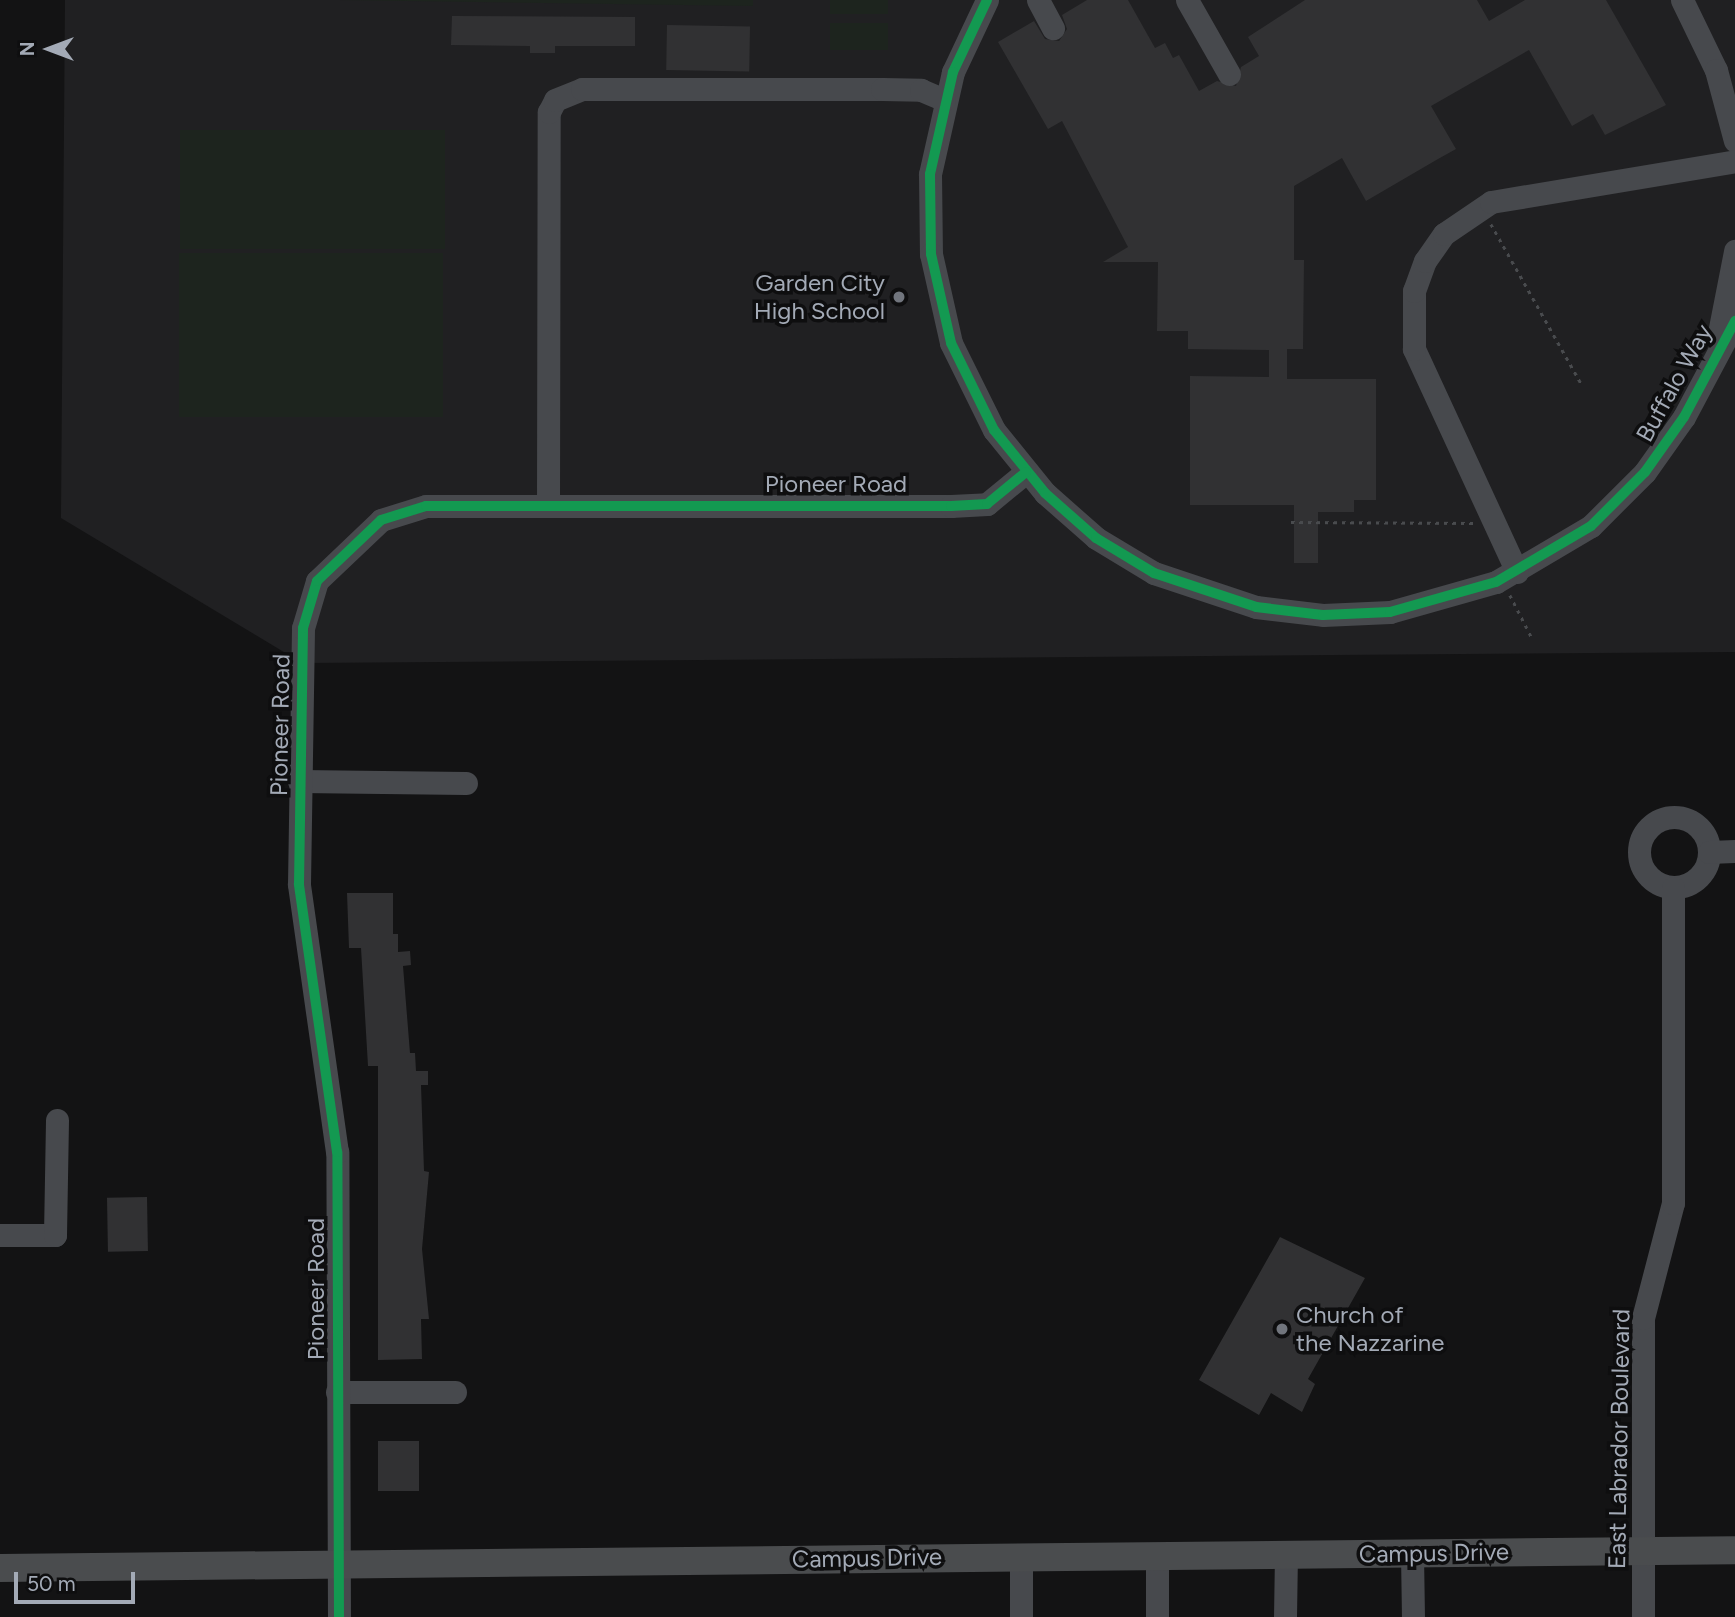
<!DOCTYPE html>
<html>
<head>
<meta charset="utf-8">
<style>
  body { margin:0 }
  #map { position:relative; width:1735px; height:1617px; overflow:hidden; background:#131314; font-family:Figtree,sans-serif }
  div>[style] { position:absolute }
  .built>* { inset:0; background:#202022 }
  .green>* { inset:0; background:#1d241e; transform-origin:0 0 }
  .building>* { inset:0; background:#313133; transform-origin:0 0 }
  .path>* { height:2.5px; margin-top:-1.25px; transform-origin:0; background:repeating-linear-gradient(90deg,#494b4e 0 3.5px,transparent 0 8.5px) }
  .minor>* { height:23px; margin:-11.5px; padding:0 11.5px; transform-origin:11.5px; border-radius:11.5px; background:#47494d }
  .minor>.ring { margin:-11.5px; padding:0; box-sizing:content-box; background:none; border:23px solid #47494d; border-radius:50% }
  .major>* { height:28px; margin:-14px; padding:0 14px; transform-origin:14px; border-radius:14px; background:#4a4c4e }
  .cycleway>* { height:10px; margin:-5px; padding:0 5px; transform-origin:5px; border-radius:5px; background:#139951 }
  .dots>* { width:19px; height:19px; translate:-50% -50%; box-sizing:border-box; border:4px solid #0e0e0f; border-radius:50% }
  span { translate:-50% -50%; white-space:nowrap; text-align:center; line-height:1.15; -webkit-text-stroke:7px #0e0e0f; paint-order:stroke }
  .poi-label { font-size:24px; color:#a3aab6 }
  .right { translate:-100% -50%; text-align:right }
  .left { translate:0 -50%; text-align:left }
  .street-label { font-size:24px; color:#a3aab6 }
  .north { position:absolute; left:14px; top:14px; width:70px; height:70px; -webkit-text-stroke:5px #0e0e0f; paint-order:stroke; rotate:270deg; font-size:19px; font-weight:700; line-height:28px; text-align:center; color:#a3aab6 }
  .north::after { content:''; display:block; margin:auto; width:24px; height:32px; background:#a3aab6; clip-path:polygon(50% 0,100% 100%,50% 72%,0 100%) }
  .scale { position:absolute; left:14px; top:1572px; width:121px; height:32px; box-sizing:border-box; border:4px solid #a3aab6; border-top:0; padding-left:9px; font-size:21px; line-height:24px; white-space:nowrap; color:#a3aab6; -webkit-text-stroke:5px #0e0e0f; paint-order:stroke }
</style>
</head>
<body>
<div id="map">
  <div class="built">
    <div style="clip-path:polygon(65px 0,1735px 0,1735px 652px,302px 663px,61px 518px)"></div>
  </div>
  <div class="green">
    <div style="clip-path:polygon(339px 0,753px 0,753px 6px)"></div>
    <div style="left:830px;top:0;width:58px;height:14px"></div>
    <div style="left:830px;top:23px;width:58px;height:27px"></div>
    <div style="left:180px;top:130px;width:265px;height:119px"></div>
    <div style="left:179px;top:253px;width:264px;height:164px"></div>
  </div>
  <div class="building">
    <div style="clip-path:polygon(1087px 0,1128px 0,1155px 48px,1165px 43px,1173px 58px,1179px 55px,1199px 91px,1217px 81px,1236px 86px,1241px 67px,1259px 56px,1248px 37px,1305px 0,1477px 0,1489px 21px,1525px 0,1606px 0,1666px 105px,1605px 135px,1593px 114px,1572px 126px,1529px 50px,1431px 106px,1456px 149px,1438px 159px,1366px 201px,1342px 158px,1294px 186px,1294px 260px,1304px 260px,1303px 349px,1287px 349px,1287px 379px,1376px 379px,1376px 500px,1354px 500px,1354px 512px,1318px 512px,1318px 563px,1294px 563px,1294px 505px,1190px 505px,1190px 376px,1269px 377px,1269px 350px,1188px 349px,1188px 331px,1157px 331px,1158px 262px,1103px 262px,1128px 247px,1062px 121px,1048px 129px,998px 42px,1034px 21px,1045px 39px,1059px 41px,1067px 29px,1062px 15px)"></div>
    <div style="clip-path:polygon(452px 16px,635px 17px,635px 46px,555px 46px,555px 53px,530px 53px,530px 46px,451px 45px)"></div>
    <div style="left:667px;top:25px;width:83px;height:45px;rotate:1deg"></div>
    <div style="clip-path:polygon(347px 893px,393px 893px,393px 934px,398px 934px,398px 952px,410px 951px,411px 965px,403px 966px,410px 1053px,415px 1053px,416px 1071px,428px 1071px,428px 1085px,421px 1085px,424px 1171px,429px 1172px,422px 1249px,429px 1319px,421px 1319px,422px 1359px,378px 1360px,378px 1066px,368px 1066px,361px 948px,349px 948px)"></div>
    <div style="left:147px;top:1197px;width:54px;height:40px;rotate:89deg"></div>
    <div style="clip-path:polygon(1280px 1237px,1365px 1278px,1308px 1379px,1315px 1384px,1302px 1412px,1271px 1393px,1259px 1415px,1199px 1380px)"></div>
    <div style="left:378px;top:1441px;width:41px;height:50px"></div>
  </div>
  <div class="path">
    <div style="left:1491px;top:224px;width:183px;rotate:60.5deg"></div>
    <div style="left:1291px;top:522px;width:182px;rotate:0.3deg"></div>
    <div style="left:1510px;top:595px;width:48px;rotate:62.9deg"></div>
  </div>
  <div class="minor">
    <div style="left:987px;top:0;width:80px;rotate:115.3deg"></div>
    <div style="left:953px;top:72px;width:105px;rotate:102.7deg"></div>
    <div style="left:930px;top:174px;width:80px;rotate:89.3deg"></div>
    <div style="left:931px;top:254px;width:91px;rotate:77.3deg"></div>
    <div style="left:951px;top:343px;width:97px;rotate:63.7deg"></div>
    <div style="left:994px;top:430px;width:81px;rotate:51deg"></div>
    <div style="left:1045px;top:493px;width:68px;rotate:41.4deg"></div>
    <div style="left:1096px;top:538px;width:68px;rotate:31.1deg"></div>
    <div style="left:1154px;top:573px;width:108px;rotate:18.4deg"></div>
    <div style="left:1256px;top:607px;width:67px;rotate:6.8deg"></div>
    <div style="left:1323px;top:615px;width:67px;rotate:-2.6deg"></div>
    <div style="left:1390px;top:612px;width:110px;rotate:-15.8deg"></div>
    <div style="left:1496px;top:582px;width:110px;rotate:-30.5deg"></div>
    <div style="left:1591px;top:526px;width:76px;rotate:-45deg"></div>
    <div style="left:1645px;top:472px;width:67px;rotate:-54.7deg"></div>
    <div style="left:1684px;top:417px;width:109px;rotate:-62deg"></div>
    <div style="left:1038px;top:0;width:32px;rotate:62deg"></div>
    <div style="left:1187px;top:0;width:85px;rotate:60.4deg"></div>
    <div style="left:1682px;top:0;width:78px;rotate:64.1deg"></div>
    <div style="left:1716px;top:70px;width:73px;rotate:75deg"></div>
    <div style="left:1718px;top:338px;width:89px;rotate:-78.9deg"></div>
    <div style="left:548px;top:504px;width:392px;rotate:-89.9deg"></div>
    <div style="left:549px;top:112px;width:13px;rotate:-63deg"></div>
    <div style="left:555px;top:100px;width:29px;rotate:-22deg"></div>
    <div style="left:582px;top:89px;width:300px"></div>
    <div style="left:882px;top:89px;width:39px;rotate:1deg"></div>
    <div style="left:921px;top:90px;width:25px;rotate:23deg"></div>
    <div style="left:1517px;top:572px;width:246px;rotate:-114.8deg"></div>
    <div style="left:1414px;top:349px;width:58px;rotate:-90deg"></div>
    <div style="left:1414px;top:291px;width:32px;rotate:-70deg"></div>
    <div style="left:1425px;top:261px;width:33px;rotate:-55deg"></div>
    <div style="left:1444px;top:234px;width:57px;rotate:-34.2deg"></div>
    <div style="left:1491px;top:202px;width:247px;rotate:-9.5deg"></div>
    <div style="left:299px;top:781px;width:167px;rotate:0.7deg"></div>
    <div class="ring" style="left:1639px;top:817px;width:47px;height:47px"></div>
    <div style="left:1709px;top:852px;width:26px;rotate:-2deg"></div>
    <div style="left:0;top:1235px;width:55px"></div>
    <div style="left:55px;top:1235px;width:115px;rotate:-89deg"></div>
    <div style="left:337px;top:1392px;width:118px"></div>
    <div style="left:1412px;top:1554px;width:63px;rotate:89.1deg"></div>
    <div style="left:1021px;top:1557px;width:60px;rotate:90deg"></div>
    <div style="left:339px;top:1617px;width:465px;rotate:-90.2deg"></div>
    <div style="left:337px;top:1152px;width:271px;rotate:-98.1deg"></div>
    <div style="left:299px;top:884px;width:256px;rotate:-89.1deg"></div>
    <div style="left:303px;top:628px;width:49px;rotate:-73.4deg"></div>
    <div style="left:317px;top:581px;width:88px;rotate:-43.6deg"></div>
    <div style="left:381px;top:520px;width:47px;rotate:-17.3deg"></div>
    <div style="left:426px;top:506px;width:525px"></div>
    <div style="left:951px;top:506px;width:36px;rotate:-3deg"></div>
    <div style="left:987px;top:504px;width:50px;rotate:-39.4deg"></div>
    <div style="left:1157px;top:1617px;width:61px;rotate:-90deg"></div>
    <div style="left:1285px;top:1617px;width:62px;rotate:-89.1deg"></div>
    <div style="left:1643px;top:1617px;width:299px;rotate:-90deg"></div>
    <div style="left:1643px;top:1318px;width:119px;rotate:-75.4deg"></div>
    <div style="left:1673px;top:1203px;width:315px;rotate:-90deg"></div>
  </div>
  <div class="major">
    <div style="left:0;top:1568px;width:1735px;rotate:-0.59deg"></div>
  </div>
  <div class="cycleway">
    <div style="left:987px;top:0;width:80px;rotate:115.3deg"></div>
    <div style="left:953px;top:72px;width:105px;rotate:102.7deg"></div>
    <div style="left:930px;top:174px;width:80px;rotate:89.3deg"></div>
    <div style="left:931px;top:254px;width:91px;rotate:77.3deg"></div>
    <div style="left:951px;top:343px;width:97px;rotate:63.7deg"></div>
    <div style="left:994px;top:430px;width:81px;rotate:51deg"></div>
    <div style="left:1045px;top:493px;width:68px;rotate:41.4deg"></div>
    <div style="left:1096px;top:538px;width:68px;rotate:31.1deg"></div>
    <div style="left:1154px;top:573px;width:108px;rotate:18.4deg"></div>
    <div style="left:1256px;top:607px;width:67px;rotate:6.8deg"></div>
    <div style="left:1323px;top:615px;width:67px;rotate:-2.6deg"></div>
    <div style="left:1390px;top:612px;width:110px;rotate:-15.8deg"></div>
    <div style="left:1496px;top:582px;width:110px;rotate:-30.5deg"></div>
    <div style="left:1591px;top:526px;width:76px;rotate:-45deg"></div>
    <div style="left:1645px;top:472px;width:67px;rotate:-54.7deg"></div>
    <div style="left:1684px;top:417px;width:109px;rotate:-62deg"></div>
    <div style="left:339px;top:1617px;width:465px;rotate:-90.2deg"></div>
    <div style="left:337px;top:1152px;width:271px;rotate:-98.1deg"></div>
    <div style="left:299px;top:884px;width:256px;rotate:-89.1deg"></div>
    <div style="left:303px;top:628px;width:49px;rotate:-73.4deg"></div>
    <div style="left:317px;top:581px;width:88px;rotate:-43.6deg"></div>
    <div style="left:381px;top:520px;width:47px;rotate:-17.3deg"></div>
    <div style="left:426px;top:506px;width:525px"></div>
    <div style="left:951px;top:506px;width:36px;rotate:-3deg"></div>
    <div style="left:987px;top:504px;width:50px;rotate:-39.4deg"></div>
  </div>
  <div class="dots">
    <div style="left:899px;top:297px;background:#71757d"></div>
    <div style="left:1282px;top:1329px;background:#71757d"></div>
  </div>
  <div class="poi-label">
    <span class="right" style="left:885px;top:297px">Garden City<br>High School</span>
    <span class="left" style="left:1296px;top:1329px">Church of<br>the Nazzarine</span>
  </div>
  <div class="street-label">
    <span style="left:1674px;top:383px;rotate:-61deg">Buffalo Way</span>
    <span style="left:836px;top:484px">Pioneer Road</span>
    <span style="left:280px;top:725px;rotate:-89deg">Pioneer Road</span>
    <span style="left:316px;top:1289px;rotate:-90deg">Pioneer Road</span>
    <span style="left:1619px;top:1439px;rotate:-89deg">East Labrador Boulevard</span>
    <span style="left:1434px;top:1553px;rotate:-1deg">Campus Drive</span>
    <span style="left:867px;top:1558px;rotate:-1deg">Campus Drive</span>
  </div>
  <div class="north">N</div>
  <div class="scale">50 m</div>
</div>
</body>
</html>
